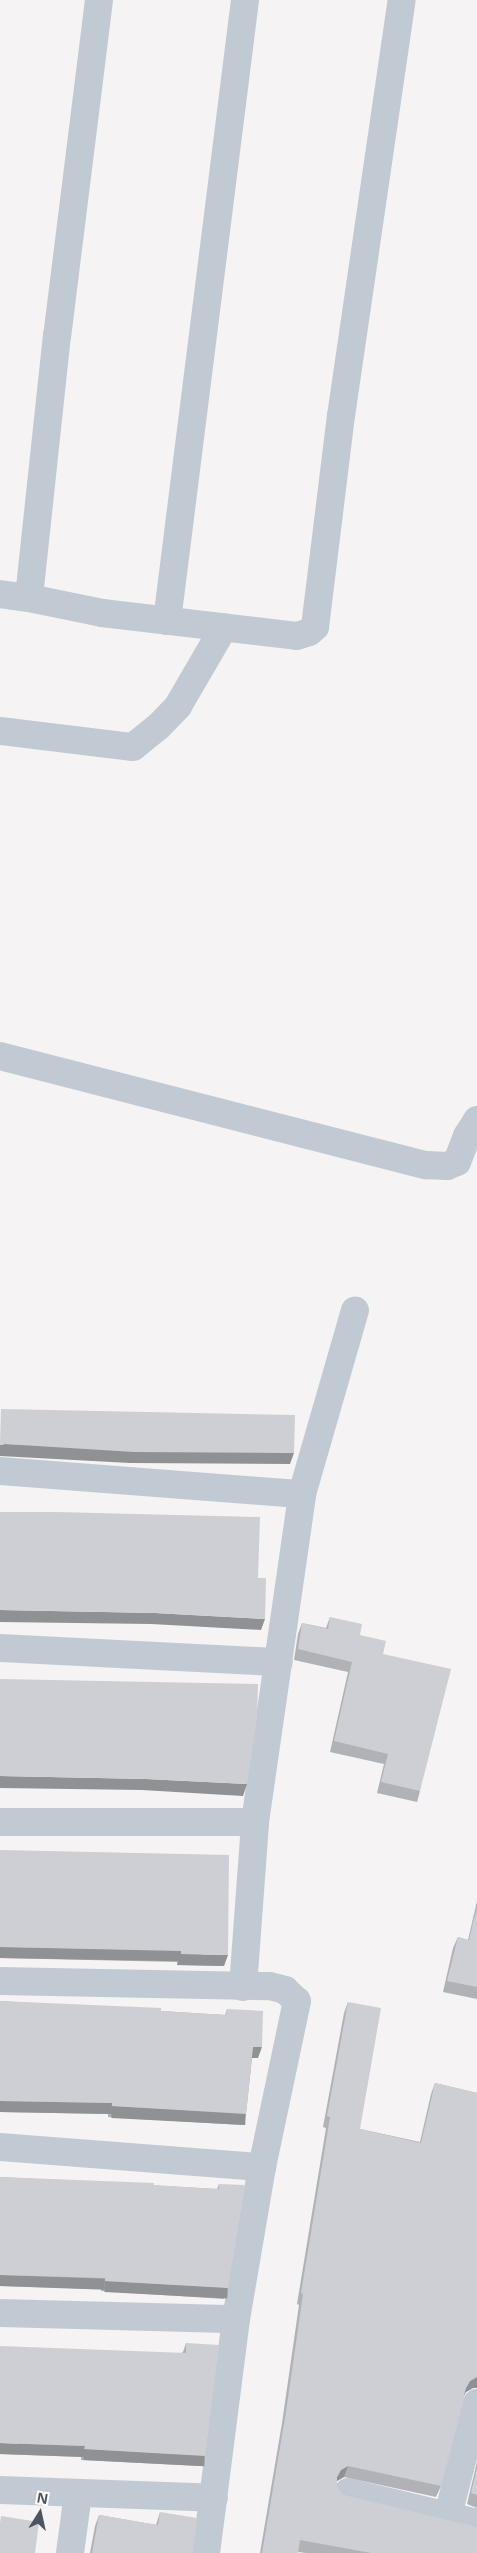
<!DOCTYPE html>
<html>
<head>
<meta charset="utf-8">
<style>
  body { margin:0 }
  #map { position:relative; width:477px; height:2553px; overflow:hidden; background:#f5f3f3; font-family:"Noto Sans",sans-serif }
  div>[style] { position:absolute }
  .street>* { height:28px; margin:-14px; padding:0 14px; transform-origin:14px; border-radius:14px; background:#c1cad2 }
  .wall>* { inset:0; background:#b0b2b7 }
  .shaded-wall>* { inset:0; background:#909195; transform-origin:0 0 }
  .building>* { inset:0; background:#cdcfd5 }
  span { translate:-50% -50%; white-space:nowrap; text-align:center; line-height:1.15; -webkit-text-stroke:4px #fff; paint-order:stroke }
  .north { position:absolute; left:15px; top:2488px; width:50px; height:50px; -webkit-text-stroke:4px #fff; paint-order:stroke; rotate:10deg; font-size:14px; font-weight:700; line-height:20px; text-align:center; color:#4a5661 }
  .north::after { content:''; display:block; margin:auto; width:18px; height:22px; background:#4a5661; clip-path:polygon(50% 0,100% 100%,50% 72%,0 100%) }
</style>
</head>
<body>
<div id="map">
  <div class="street">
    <div style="left:99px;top:0;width:338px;rotate:97.1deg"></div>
    <div style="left:57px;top:335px;width:264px;rotate:96.1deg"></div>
    <div style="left:29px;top:598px;width:75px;rotate:11.6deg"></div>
    <div style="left:102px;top:613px;width:196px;rotate:6.7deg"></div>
    <div style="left:297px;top:636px;width:13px;rotate:-18deg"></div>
    <div style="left:309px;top:632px;width:8px;rotate:-40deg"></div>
    <div style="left:315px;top:627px;width:213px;rotate:-83deg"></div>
    <div style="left:341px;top:416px;width:420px;rotate:-81.7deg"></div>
    <div style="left:0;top:594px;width:29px;rotate:8deg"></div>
    <div style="left:167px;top:621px;width:626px;rotate:-82.84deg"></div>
    <div style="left:0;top:731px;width:134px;rotate:6.9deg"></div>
    <div style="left:133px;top:747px;width:32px;rotate:-39deg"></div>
    <div style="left:158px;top:727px;width:29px;rotate:-46deg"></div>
    <div style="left:178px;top:706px;width:91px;rotate:-59.8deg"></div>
    <div style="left:0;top:1056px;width:440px;rotate:14.4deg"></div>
    <div style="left:426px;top:1165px;width:21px;rotate:3deg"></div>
    <div style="left:447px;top:1166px;width:11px;rotate:-22deg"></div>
    <div style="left:457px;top:1162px;width:28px;rotate:-69deg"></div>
    <div style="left:467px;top:1136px;width:19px;rotate:-58deg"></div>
    <div style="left:0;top:1471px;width:303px;rotate:4.4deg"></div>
    <div style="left:0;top:1648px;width:279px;rotate:2.9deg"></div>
    <div style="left:0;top:1822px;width:255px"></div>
    <div style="left:0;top:1981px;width:270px;rotate:1.1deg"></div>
    <div style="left:270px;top:1986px;width:16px;rotate:15deg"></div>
    <div style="left:285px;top:1990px;width:16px;rotate:43deg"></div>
    <div style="left:297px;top:2001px;width:170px;rotate:101.9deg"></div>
    <div style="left:262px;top:2167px;width:154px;rotate:99.7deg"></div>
    <div style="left:236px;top:2319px;width:236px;rotate:97.3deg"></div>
    <div style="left:243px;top:1987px;width:165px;rotate:-85.8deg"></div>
    <div style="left:255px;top:1822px;width:331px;rotate:-81.8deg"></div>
    <div style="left:302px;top:1494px;width:191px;rotate:-73.9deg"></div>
    <div style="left:0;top:2147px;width:263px;rotate:4.4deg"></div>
    <div style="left:0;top:2313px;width:236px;rotate:1.5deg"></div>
    <div style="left:0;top:2490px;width:214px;rotate:2.1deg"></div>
    <div style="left:348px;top:2492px;width:133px;rotate:13.5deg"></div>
    <div style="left:448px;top:2515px;width:116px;rotate:-75.5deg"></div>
    <div style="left:70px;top:2553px;width:60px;rotate:-82.3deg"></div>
  </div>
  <div class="wall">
    <div style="clip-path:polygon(330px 1617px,360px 1635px,383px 1654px,420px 1791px,417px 1802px,377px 1793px,384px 1764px,330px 1752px,348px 1672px,294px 1660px,298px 1634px,302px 1623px,326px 1628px)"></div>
    <div style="clip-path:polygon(0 1850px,224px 1966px,177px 1965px,177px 1962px,0 1958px)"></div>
    <div style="clip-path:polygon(477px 1901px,477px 1999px,443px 1992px,453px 1948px,458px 1937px,468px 1940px)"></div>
    <div style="clip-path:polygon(0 2001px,225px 2015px,227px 2009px,258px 2058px,252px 2058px,246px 2114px,242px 2125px,108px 2117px,108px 2114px,0 2112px)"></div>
    <div style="clip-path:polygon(348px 2002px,360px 2129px,420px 2142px,431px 2094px,435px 2083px,477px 2093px,477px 2388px,473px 2388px,466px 2392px,464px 2396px,441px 2486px,436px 2497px,344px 2477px,337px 2481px,337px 2485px,341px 2492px,348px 2496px,477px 2553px,306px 2553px,298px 2552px,298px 2553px,260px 2553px,282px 2423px,299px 2305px,297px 2304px,326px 2128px,323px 2127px,344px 2013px)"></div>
    <div style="clip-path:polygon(0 2177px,217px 2189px,219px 2184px,224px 2299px,101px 2291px,101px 2289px,0 2286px)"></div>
    <div style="clip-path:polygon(186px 2343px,201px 2466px,81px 2460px,81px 2457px,0 2454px,183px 2352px)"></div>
    <div style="clip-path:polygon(477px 2462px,477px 2508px,467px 2504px)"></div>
    <div style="clip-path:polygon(160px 2512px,193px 2553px,90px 2553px,95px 2526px,99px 2515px,156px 2525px)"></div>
  </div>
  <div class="shaded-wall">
    <div style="clip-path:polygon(5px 1444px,294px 1453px,290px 1464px,130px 1463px,0 1456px,0 1445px)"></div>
    <div style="clip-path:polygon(0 1610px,155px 1613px,265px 1619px,261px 1630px,151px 1624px,0 1622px)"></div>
    <div style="clip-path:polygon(0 1776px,146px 1779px,247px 1784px,243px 1796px,142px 1790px,0 1788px)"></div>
    <div style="left:0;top:1947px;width:181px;height:11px;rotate:1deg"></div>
    <div style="clip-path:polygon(181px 1954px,228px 1955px,224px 1966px,177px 1965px)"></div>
    <div style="clip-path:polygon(253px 2047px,262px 2047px,258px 2058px,249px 2058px)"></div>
    <div style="left:0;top:2101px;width:112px;height:11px;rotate:1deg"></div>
    <div style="left:112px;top:2106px;width:134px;height:12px;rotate:3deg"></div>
    <div style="left:0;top:2275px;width:105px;height:11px;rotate:2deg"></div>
    <div style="left:105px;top:2281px;width:123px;height:11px;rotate:3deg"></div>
    <div style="clip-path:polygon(477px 2377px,477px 2388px,473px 2388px,466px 2392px,462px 2399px,466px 2388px,470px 2381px)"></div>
    <div style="left:0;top:2443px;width:85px;height:11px;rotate:2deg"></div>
    <div style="left:84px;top:2449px;width:121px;height:11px;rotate:3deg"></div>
    <div style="clip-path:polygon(348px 2466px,344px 2477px,337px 2481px,337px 2477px,341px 2470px)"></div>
  </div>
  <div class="building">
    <div style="clip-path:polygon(1px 1409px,295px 1415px,294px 1453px,134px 1452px,5px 1444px,0 1445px)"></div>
    <div style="clip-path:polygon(0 1512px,56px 1512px,260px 1517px,258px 1578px,266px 1578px,265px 1619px,155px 1613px,0 1610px)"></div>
    <div style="clip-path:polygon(330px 1617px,362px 1624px,360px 1635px,386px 1641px,383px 1654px,451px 1669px,420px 1791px,381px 1782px,388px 1754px,334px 1741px,352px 1662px,298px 1649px,302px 1623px,328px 1629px)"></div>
    <div style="clip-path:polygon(0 1679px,258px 1684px,257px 1718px,247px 1784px,146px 1779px,0 1776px)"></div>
    <div style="clip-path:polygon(0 1850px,229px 1855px,228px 1955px,181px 1954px,181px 1951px,0 1947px)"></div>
    <div style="clip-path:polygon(477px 1907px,477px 1987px,447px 1981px,458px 1937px,469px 1940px)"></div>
    <div style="clip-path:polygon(0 2001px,161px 2008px,161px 2011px,226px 2015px,227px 2009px,263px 2011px,262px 2047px,253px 2047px,246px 2114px,112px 2106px,112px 2103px,0 2101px)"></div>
    <div style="clip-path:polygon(348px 2002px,381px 2008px,360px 2129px,421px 2143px,435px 2083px,477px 2093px,477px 2377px,470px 2381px,466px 2388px,441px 2486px,348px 2466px,341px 2470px,337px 2477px,337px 2485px,341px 2492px,348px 2496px,477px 2527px,477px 2553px,371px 2553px,300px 2540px,298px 2553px,262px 2553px,286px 2412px,303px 2294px,301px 2293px,330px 2117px,327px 2116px)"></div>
    <div style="clip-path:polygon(0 2177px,154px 2183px,154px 2185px,219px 2189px,219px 2184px,245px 2185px,228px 2288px,105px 2281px,105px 2278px,0 2275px)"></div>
    <div style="clip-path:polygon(186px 2343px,219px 2345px,205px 2456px,84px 2449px,85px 2446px,0 2443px,0 2346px,186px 2353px)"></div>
    <div style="clip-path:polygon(477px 2468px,477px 2495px,471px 2493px)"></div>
    <div style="clip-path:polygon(160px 2512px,197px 2518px,193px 2553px,92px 2553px,99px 2515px,158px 2525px)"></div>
    <div style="clip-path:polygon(1px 2516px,39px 2522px,35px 2553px,0 2553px,0 2523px)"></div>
  </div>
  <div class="north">N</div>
</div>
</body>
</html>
